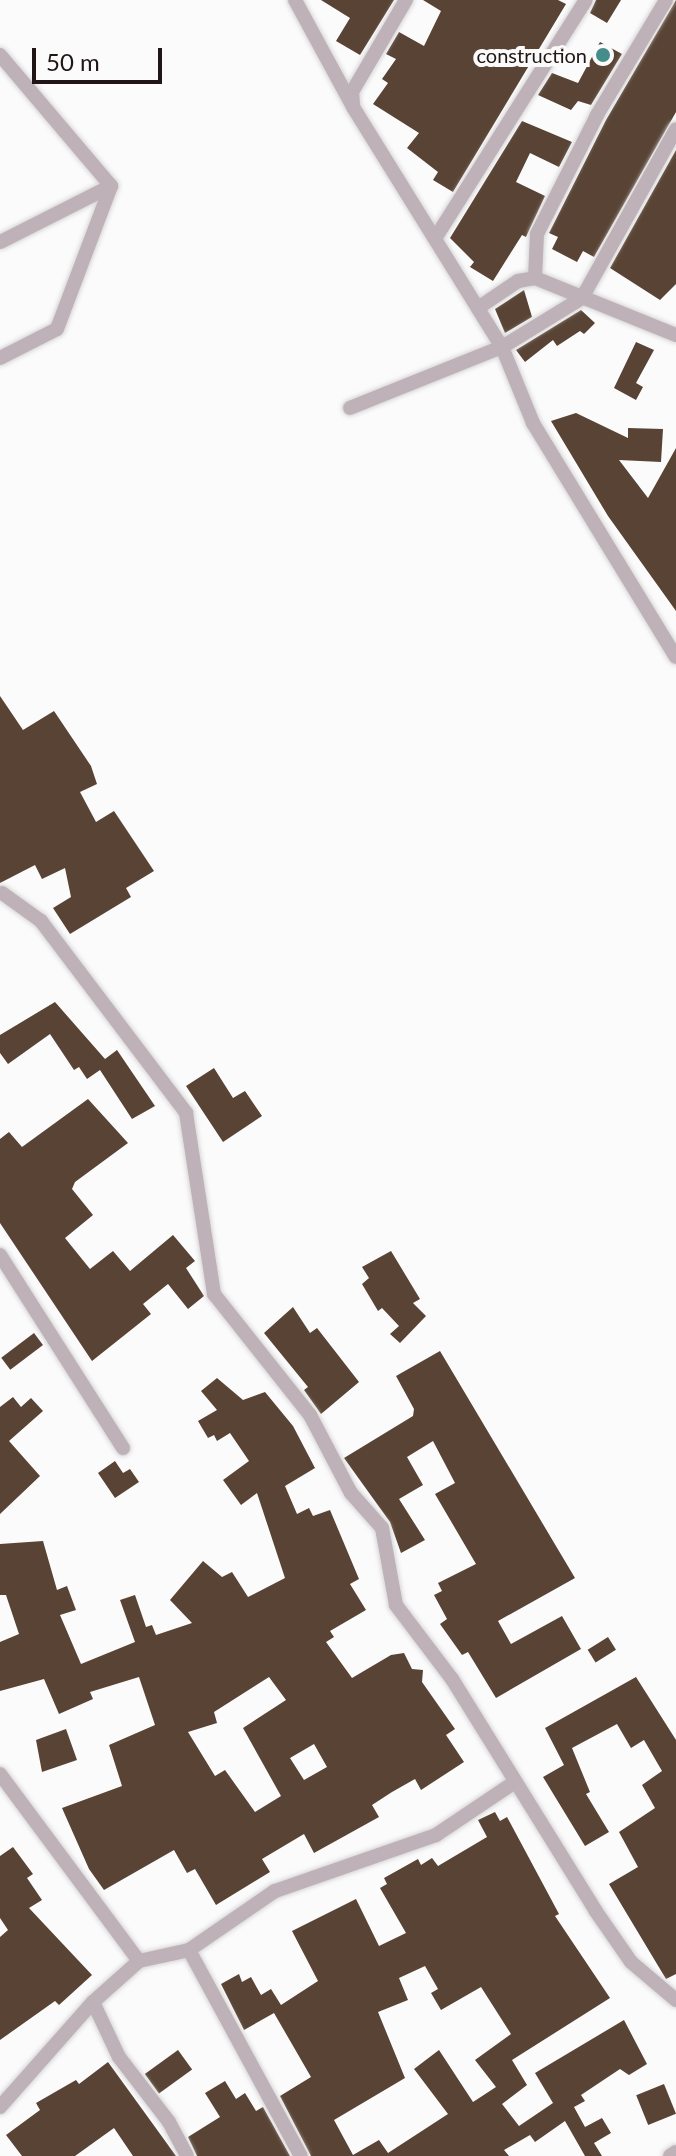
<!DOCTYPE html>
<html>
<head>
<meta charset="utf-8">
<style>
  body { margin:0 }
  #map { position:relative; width:676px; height:2156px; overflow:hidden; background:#fbfbfb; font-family:Lato,sans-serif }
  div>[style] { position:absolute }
  .building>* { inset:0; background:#584334; transform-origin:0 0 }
  .roads { filter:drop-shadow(0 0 2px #d8d6d6) drop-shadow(0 0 2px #d8d6d6) }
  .minor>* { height:14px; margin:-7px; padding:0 7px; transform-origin:7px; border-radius:7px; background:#beb1b7 }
  .dots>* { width:22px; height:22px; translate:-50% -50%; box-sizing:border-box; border:4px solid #fbfbfb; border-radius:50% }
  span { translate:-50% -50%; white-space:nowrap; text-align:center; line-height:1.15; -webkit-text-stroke:8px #fbfbfb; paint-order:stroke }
  .poi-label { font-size:20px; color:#211515 }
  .right { translate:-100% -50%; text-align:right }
  .scale { position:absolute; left:32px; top:48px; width:130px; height:36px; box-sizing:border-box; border:4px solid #211515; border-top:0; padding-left:10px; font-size:24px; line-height:28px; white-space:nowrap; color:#211515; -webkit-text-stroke:6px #fbfbfb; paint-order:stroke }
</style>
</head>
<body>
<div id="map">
  <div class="building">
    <div style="clip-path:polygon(321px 0,394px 0,360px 55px,336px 41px,350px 18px)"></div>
    <div style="clip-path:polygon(423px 0,558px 0,566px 4px,453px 192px,433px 180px,438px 172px,407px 148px,419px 133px,373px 104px,388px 83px,382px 79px,396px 59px,386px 54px,399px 32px,424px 46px,441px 11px)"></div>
    <div style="clip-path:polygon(596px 0,621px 0,607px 23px,590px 13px)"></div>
    <div style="clip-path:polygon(676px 0,676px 112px,594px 257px,583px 251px,577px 262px,552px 249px,558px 237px,549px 233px,606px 120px)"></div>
    <div style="clip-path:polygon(600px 42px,622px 54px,591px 105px,578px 101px,571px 110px,538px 95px,552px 73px,578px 83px)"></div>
    <div style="clip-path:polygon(522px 121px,572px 142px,559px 167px,530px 153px,516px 182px,545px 196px,526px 237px,522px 235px,493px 281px,470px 267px,474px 262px,450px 238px)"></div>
    <div style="clip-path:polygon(676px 150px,676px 284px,660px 300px,610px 268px)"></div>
    <div style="clip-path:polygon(524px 290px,532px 317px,505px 333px,495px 309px)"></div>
    <div style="clip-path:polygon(581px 310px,595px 323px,584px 334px,580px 331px,557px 346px,553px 340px,525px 362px,516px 350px)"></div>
    <div style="clip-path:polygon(636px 342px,654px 350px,636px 383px,643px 387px,636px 400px,614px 388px)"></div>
    <div style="clip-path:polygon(576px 413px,628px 438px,628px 428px,663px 429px,661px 462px,619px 460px,648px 498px,676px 448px,676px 611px,608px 516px,551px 421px)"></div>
    <div style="clip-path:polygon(0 696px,23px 730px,54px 711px,91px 766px,97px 784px,80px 792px,96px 822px,114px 811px,154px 871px,126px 888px,131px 897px,70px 934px,53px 908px,71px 897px,65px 868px,42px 879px,35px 865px,0 883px)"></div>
    <div style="clip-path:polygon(55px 1002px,105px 1059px,117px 1050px,155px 1106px,132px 1119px,100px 1070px,87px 1079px,79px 1067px,74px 1070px,50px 1034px,8px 1064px,0 1053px,0 1035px)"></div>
    <div style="clip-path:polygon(214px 1068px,233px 1098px,245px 1091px,262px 1116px,223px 1142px,186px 1086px)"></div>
    <div style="clip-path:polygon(88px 1099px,128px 1143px,75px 1182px,72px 1189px,93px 1215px,65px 1238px,90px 1269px,113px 1251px,130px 1271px,173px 1235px,195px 1261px,186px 1268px,204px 1296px,188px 1309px,168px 1284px,143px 1304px,151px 1314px,92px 1361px,0 1223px,0 1139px,9px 1132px,22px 1147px)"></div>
    <div style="clip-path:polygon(391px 1251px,420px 1299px,413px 1303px,426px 1316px,400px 1343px,390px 1334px,399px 1326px,382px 1308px,378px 1311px,362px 1284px,369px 1278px,362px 1267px)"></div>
    <div style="clip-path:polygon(293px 1307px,310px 1333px,317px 1328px,359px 1382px,321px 1414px,304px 1390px,308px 1387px,264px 1333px)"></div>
    <div style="left:34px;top:1333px;width:15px;height:41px;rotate:53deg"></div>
    <div style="clip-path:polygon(440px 1351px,575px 1578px,498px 1621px,511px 1644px,562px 1616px,581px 1649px,496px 1698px,468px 1652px,462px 1655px,440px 1624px,447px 1619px,434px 1595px,442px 1591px,438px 1583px,476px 1564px,435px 1494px,455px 1483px,433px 1441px,407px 1457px,423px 1485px,399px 1499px,425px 1540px,401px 1553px,390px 1522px,344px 1458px,413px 1416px,414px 1409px,396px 1376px)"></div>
    <div style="clip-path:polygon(evenodd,217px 1378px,243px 1400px,265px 1392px,293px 1426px,315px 1468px,285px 1486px,297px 1514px,309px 1508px,313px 1516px,330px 1510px,359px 1579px,350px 1584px,366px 1610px,330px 1631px,334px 1637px,326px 1642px,352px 1678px,391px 1655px,404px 1653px,412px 1669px,423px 1670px,422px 1682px,455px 1729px,446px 1735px,464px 1762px,421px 1790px,415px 1779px,392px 1792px,372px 1805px,379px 1817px,314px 1853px,304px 1834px,262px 1859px,270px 1872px,216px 1905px,195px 1869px,187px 1873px,174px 1850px,104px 1890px,89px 1869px,62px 1808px,122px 1786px,109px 1745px,155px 1725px,139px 1677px,90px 1692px,93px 1699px,59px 1714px,44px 1679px,0 1691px,0 1642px,19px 1634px,6px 1595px,0 1595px,0 1544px,43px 1541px,57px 1590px,67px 1586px,76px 1610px,60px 1615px,81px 1664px,135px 1642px,120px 1600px,135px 1595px,146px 1627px,152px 1625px,156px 1635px,192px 1623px,170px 1600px,203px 1561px,222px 1577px,232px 1572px,248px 1597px,285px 1578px,257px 1493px,241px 1505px,223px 1480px,249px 1461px,230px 1433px,217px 1441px,214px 1435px,208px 1438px,198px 1421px,217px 1410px,201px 1391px,217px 1378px,269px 1677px,286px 1700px,243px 1728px,281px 1796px,255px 1812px,225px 1770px,215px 1776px,188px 1732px,217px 1723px,214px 1712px,269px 1677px,217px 1378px,314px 1744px,327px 1767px,304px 1780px,290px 1758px,314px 1744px)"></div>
    <div style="clip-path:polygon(13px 1397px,21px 1407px,31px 1398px,43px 1411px,9px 1441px,40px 1476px,0 1514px,0 1407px)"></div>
    <div style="clip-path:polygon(115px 1461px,123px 1473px,130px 1469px,139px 1482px,115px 1498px,98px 1473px)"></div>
    <div style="left:608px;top:1637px;width:15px;height:24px;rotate:58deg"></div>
    <div style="clip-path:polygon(636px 1677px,676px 1740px,676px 1974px,666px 1979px,609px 1884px,638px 1867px,619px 1832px,655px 1808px,642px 1785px,662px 1771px,644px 1740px,631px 1748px,617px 1724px,572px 1748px,590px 1792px,586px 1794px,609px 1832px,585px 1846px,543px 1777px,564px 1765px,545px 1728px)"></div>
    <div style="clip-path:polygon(66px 1729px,77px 1760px,42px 1772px,36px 1740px)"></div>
    <div style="clip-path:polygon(evenodd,495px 1812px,500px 1821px,507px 1817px,559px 1914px,555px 1916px,610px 1998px,512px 2060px,527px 2085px,502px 2104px,519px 2126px,553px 2103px,535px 2073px,624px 2020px,647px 2064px,629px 2075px,620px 2069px,581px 2095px,585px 2101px,574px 2107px,585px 2127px,602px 2118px,611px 2133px,594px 2143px,602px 2156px,585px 2156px,565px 2121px,535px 2142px,530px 2135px,504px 2150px,509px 2156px,311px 2156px,280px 2096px,311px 2077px,274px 2013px,244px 2030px,221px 1984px,239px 1974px,242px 1982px,251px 1977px,261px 1995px,271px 1989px,281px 2005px,318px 1981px,292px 1931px,356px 1899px,379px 1946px,406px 1933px,380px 1888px,387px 1884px,384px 1878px,418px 1859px,421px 1865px,432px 1858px,438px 1866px,487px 1837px,478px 1820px,495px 1812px,425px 1966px,438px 1989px,431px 1993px,441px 2010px,481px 1987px,511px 2034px,475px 2060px,496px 2087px,473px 2102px,439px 2050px,414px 2069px,448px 2114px,388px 2153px,379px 2140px,353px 2155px,334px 2120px,405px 2078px,378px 2012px,408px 2000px,399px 1978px,425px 1966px)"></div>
    <div style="clip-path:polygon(13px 1847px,33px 1874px,27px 1878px,42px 1900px,29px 1908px,92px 1975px,59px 2005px,55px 2001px,0 2040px,0 1937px,8px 1930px,0 1918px,0 1856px)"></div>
    <div style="left:178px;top:2050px;width:24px;height:41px;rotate:54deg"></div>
    <div style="clip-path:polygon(108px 2062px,176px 2156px,133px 2156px,114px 2128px,75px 2156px,22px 2156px,6px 2135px,40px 2110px,36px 2103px,76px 2080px,79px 2084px)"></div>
    <div style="clip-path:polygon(225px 2081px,236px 2099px,245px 2093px,256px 2111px,263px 2107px,290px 2156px,197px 2156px,188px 2137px,220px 2117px,205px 2093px)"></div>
    <div style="left:664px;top:2084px;width:32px;height:30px;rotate:68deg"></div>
  </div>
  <div class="roads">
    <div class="minor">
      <div style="left:295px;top:0;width:122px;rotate:61.5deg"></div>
      <div style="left:353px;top:107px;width:282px;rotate:58.2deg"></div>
      <div style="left:502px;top:347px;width:82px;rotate:67.8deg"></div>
      <div style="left:533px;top:423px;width:274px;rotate:58.6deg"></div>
      <div style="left:0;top:55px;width:172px;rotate:49.7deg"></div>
      <div style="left:111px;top:186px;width:124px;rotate:153.2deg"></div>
      <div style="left:353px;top:105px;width:13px;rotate:-94deg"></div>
      <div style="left:352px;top:92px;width:107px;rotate:-59.6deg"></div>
      <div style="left:436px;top:237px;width:280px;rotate:-57.7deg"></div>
      <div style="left:535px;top:278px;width:152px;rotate:22deg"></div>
      <div style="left:478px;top:308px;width:48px;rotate:-34deg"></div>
      <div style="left:518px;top:281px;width:17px;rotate:-10deg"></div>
      <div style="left:535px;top:278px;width:44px;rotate:-87.4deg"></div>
      <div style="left:537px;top:234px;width:133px;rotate:-63.2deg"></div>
      <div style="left:597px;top:115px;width:134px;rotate:-59deg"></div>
      <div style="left:0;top:358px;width:64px;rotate:-27deg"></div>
      <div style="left:57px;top:329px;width:153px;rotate:-69.3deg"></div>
      <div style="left:350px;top:408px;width:164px;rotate:-21.9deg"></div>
      <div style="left:502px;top:347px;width:94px;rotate:-31.5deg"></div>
      <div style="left:582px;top:298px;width:193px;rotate:-60.9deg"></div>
      <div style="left:2px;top:893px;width:48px;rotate:35.7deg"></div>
      <div style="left:41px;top:921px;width:241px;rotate:52.9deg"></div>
      <div style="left:186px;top:1113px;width:183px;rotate:81.2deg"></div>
      <div style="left:214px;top:1294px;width:154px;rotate:51.6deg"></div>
      <div style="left:310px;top:1415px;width:88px;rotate:62.3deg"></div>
      <div style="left:351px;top:1493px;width:47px;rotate:48.5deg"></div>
      <div style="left:382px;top:1528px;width:78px;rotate:79.7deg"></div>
      <div style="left:396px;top:1605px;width:93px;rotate:52.9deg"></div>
      <div style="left:452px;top:1679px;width:272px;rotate:58.2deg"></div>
      <div style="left:595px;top:1910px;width:63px;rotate:55.3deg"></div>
      <div style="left:631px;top:1962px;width:59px;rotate:40.2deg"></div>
      <div style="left:0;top:1255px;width:229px;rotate:57.5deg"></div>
      <div style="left:0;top:1774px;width:233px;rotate:53.4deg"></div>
      <div style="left:189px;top:1950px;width:104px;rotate:-34.5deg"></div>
      <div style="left:275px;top:1891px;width:170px;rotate:-19.2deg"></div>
      <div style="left:436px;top:1835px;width:95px;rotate:-33.9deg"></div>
      <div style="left:93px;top:2002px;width:61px;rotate:64.7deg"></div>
      <div style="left:119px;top:2057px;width:82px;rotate:52.4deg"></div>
      <div style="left:169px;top:2122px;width:38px;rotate:62deg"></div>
      <div style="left:0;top:2107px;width:140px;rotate:-48.5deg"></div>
      <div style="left:93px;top:2002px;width:62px;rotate:-41.7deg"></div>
      <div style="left:139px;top:1961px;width:51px;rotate:-12.4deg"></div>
      <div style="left:189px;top:1950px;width:234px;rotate:61.5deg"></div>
      <div style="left:670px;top:2156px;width:7px;rotate:-34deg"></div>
    </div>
  </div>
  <div class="dots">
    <div style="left:603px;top:55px;background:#458d8b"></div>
  </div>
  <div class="poi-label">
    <span class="right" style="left:587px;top:55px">construction</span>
  </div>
  <div class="scale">50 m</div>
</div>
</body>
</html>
